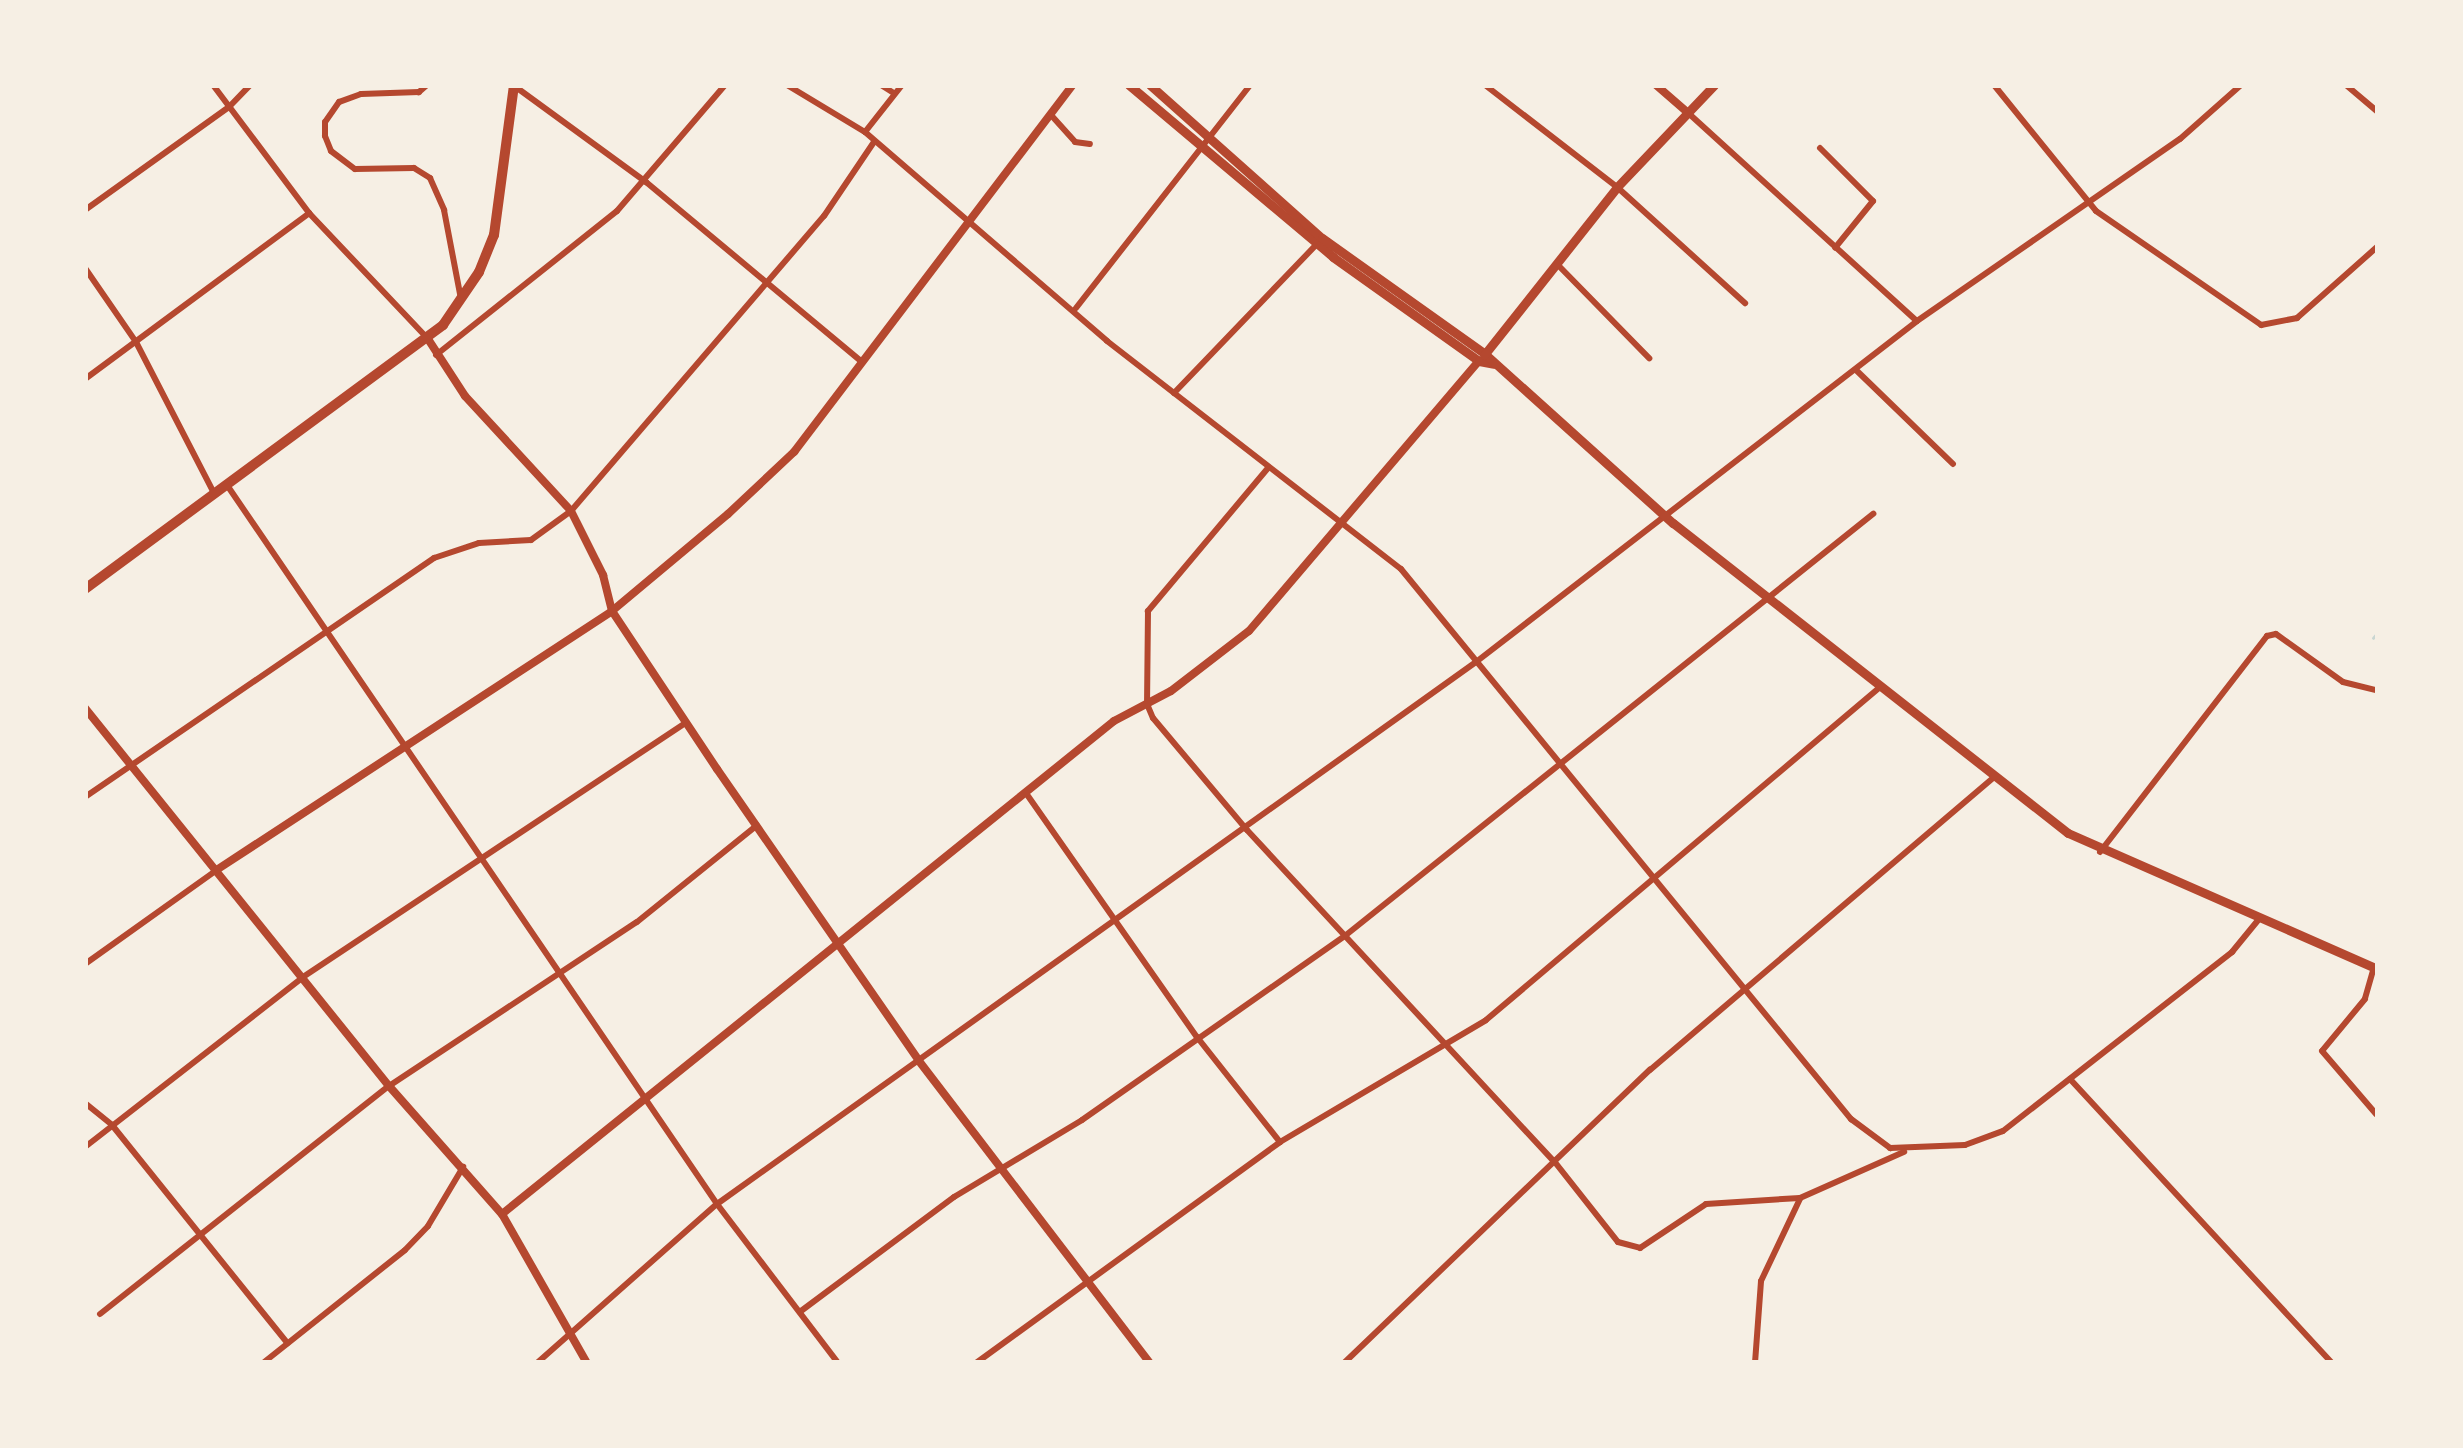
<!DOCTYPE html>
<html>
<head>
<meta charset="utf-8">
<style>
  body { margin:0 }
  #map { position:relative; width:2463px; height:1448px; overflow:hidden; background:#f6efe4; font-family:"IBM Plex Serif",serif }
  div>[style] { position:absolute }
  .stream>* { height:2.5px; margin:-1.25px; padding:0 1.25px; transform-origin:1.25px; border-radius:1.25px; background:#c9d6d2 }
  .minor>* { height:6px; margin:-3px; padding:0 3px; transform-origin:3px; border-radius:3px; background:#b5482f }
  .tertiary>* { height:8px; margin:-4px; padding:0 4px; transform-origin:4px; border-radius:4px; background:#b5482f }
  .secondary>* { height:9px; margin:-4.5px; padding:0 4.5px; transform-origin:4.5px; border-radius:4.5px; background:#b5482f }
  .primary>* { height:10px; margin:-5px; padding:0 5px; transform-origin:5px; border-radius:5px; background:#b5482f }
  span { translate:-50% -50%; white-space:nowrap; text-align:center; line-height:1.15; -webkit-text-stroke:8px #f6efe4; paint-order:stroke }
  .frame { position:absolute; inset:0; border:88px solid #f6efe4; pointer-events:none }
</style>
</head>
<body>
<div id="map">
  <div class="stream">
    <div style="left:2373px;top:638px;width:8px;rotate:-50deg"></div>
  </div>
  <div class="minor">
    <div style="left:213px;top:85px;width:160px;rotate:53.1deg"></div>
    <div style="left:309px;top:213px;width:173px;rotate:46.6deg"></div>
    <div style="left:427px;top:85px;width:11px;rotate:139deg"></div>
    <div style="left:419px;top:92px;width:58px;rotate:178deg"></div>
    <div style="left:361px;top:94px;width:23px;rotate:160deg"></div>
    <div style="left:339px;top:102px;width:24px;rotate:125deg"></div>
    <div style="left:325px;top:122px;width:14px;rotate:90deg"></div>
    <div style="left:325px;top:136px;width:16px;rotate:68deg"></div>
    <div style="left:331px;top:151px;width:30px;rotate:37deg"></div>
    <div style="left:355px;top:169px;width:59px;rotate:-1deg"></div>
    <div style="left:414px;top:168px;width:19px;rotate:32deg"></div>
    <div style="left:430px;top:178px;width:35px;rotate:66deg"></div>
    <div style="left:444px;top:210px;width:91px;rotate:79.2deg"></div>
    <div style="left:513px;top:85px;width:165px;rotate:36.1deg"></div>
    <div style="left:646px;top:182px;width:281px;rotate:39.8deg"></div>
    <div style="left:787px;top:85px;width:91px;rotate:31.1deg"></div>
    <div style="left:865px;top:132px;width:320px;rotate:40.8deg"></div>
    <div style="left:1107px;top:341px;width:372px;rotate:37.8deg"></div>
    <div style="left:1401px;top:569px;width:711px;rotate:50.71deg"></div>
    <div style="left:1851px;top:1119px;width:49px;rotate:36.6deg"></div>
    <div style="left:1890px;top:1148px;width:75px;rotate:-2.3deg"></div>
    <div style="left:1965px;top:1145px;width:40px;rotate:-20.2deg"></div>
    <div style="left:2003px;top:1131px;width:291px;rotate:-38deg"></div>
    <div style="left:2232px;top:952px;width:43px;rotate:-50.7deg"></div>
    <div style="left:881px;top:85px;width:15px;rotate:32deg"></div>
    <div style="left:1485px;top:85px;width:167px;rotate:37.7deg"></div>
    <div style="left:1617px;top:187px;width:173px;rotate:42.2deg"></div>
    <div style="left:1994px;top:85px;width:162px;rotate:51deg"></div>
    <div style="left:2096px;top:211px;width:201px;rotate:34.6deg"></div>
    <div style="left:2261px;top:325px;width:37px;rotate:-11deg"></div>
    <div style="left:2297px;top:318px;width:108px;rotate:-41.6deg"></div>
    <div style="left:2346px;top:85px;width:42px;rotate:40.2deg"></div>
    <div style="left:1686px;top:111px;width:312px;rotate:42.3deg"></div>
    <div style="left:1051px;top:115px;width:36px;rotate:48deg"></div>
    <div style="left:1075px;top:142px;width:15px;rotate:8deg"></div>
    <div style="left:865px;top:132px;width:60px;rotate:-51.8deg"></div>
    <div style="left:1820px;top:148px;width:75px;rotate:45deg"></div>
    <div style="left:1873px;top:201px;width:60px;rotate:129deg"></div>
    <div style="left:85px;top:210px;width:177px;rotate:-35.6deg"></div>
    <div style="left:229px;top:107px;width:30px;rotate:-46deg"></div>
    <div style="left:1557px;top:264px;width:132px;rotate:45.6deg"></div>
    <div style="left:85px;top:268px;width:90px;rotate:55.4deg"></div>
    <div style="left:136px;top:342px;width:172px;rotate:62.7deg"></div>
    <div style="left:1076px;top:308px;width:283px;rotate:-52deg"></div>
    <div style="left:436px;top:355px;width:231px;rotate:-38.5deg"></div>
    <div style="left:617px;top:211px;width:166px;rotate:-49.4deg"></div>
    <div style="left:1856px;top:370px;width:135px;rotate:44.1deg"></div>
    <div style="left:85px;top:379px;width:279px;rotate:-36.5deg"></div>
    <div style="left:1174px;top:393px;width:208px;rotate:-46.2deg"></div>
    <div style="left:1268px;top:468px;width:187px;rotate:130deg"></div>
    <div style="left:1148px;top:611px;width:93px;rotate:90.6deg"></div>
    <div style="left:1147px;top:704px;width:15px;rotate:67deg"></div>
    <div style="left:1153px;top:718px;width:146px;rotate:50deg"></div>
    <div style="left:1247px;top:830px;width:451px;rotate:47.2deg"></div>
    <div style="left:1554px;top:1161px;width:103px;rotate:51.7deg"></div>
    <div style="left:1618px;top:1242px;width:23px;rotate:15deg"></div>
    <div style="left:1640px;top:1248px;width:79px;rotate:-33.7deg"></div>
    <div style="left:1706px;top:1204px;width:94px;rotate:-3.7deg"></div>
    <div style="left:1800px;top:1198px;width:114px;rotate:-23.9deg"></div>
    <div style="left:229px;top:488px;width:866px;rotate:55.72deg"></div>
    <div style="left:717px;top:1204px;width:200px;rotate:52.7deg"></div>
    <div style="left:1028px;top:796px;width:294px;rotate:55deg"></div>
    <div style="left:1197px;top:1037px;width:134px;rotate:51.7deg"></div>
    <div style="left:85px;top:797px;width:423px;rotate:-34.4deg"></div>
    <div style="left:434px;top:558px;width:47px;rotate:-18.4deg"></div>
    <div style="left:479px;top:543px;width:52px;rotate:-3.3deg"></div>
    <div style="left:531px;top:540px;width:49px;rotate:-35.9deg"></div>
    <div style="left:571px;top:511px;width:389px;rotate:-49.4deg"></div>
    <div style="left:824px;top:216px;width:89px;rotate:-56deg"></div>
    <div style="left:2100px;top:852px;width:273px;rotate:-52.3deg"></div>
    <div style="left:2267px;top:636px;width:9px;rotate:-13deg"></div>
    <div style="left:2276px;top:634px;width:82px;rotate:35.6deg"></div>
    <div style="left:2343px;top:682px;width:36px;rotate:14deg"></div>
    <div style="left:85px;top:964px;width:163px;rotate:-35.5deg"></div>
    <div style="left:2374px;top:967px;width:33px;rotate:106deg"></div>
    <div style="left:2365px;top:999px;width:67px;rotate:129.6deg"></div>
    <div style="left:2322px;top:1051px;width:83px;rotate:49.4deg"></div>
    <div style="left:2070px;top:1079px;width:386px;rotate:47.3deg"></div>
    <div style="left:85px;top:1103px;width:35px;rotate:39deg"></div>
    <div style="left:112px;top:1125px;width:280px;rotate:51.2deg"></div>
    <div style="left:85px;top:1147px;width:276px;rotate:-37.9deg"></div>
    <div style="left:303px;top:977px;width:460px;rotate:-33.6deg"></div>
    <div style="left:801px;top:1311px;width:191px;rotate:-36.7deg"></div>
    <div style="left:954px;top:1197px;width:149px;rotate:-31deg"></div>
    <div style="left:1082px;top:1120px;width:322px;rotate:-35deg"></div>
    <div style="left:1346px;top:935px;width:675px;rotate:-38.62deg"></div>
    <div style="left:100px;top:1314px;width:368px;rotate:-38.3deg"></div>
    <div style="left:389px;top:1086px;width:297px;rotate:-33.5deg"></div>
    <div style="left:637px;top:922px;width:154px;rotate:-38.9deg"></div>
    <div style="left:263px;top:1363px;width:181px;rotate:-38.5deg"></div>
    <div style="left:405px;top:1250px;width:33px;rotate:-46deg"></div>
    <div style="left:428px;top:1226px;width:69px;rotate:-59.3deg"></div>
    <div style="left:537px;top:1363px;width:240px;rotate:-41.5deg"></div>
    <div style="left:717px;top:1204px;width:933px;rotate:-35.53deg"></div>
    <div style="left:1476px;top:662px;width:557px;rotate:-37.71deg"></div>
    <div style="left:1917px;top:321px;width:320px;rotate:-34.7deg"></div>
    <div style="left:2180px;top:139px;width:81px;rotate:-41.5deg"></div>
    <div style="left:976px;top:1363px;width:376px;rotate:-36deg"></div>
    <div style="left:1280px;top:1142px;width:239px;rotate:-30.6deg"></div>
    <div style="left:1486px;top:1020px;width:514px;rotate:-40.19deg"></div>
    <div style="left:1344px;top:1363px;width:424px;rotate:-43.8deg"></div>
    <div style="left:1650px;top:1070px;width:452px;rotate:-40.4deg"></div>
    <div style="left:1755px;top:1363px;width:82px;rotate:-85.8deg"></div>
    <div style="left:1761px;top:1281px;width:91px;rotate:-64.6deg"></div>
  </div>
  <div class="tertiary">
    <div style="left:1656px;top:85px;width:40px;rotate:41deg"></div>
    <div style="left:428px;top:339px;width:68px;rotate:57deg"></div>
    <div style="left:465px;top:396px;width:156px;rotate:47.3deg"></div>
    <div style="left:571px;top:511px;width:72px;rotate:63.4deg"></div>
    <div style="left:603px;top:575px;width:37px;rotate:76deg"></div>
    <div style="left:612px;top:611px;width:190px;rotate:56.4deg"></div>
    <div style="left:717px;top:769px;width:355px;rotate:55.3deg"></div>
    <div style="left:919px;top:1061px;width:380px;rotate:52.6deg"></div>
    <div style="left:85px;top:708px;width:485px;rotate:51.2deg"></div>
    <div style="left:389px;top:1086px;width:171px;rotate:48.6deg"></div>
    <div style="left:502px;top:1214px;width:172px;rotate:60.3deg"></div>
    <div style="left:218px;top:869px;width:471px;rotate:-33.2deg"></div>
    <div style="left:612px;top:611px;width:151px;rotate:-39.9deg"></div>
    <div style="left:728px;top:514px;width:91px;rotate:-43.2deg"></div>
    <div style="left:794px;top:452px;width:461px;rotate:-52.8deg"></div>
    <div style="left:502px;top:1214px;width:786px;rotate:-38.85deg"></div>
    <div style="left:1114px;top:721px;width:64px;rotate:-27.8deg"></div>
    <div style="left:1171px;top:691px;width:98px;rotate:-37.6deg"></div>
    <div style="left:1249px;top:631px;width:355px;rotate:-49.6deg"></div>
  </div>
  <div class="secondary">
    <div style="left:1129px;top:85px;width:267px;rotate:40.1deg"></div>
    <div style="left:1333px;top:257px;width:179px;rotate:35.5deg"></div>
    <div style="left:1479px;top:361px;width:15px;rotate:11deg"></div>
    <div style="left:1150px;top:85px;width:230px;rotate:41.7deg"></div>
    <div style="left:1322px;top:238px;width:200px;rotate:35.4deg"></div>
    <div style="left:1485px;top:354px;width:253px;rotate:42deg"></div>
    <div style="left:1673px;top:523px;width:502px;rotate:38.13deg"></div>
    <div style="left:2068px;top:833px;width:339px;rotate:23.7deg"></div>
    <div style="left:1484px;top:355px;width:214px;rotate:-51.6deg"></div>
    <div style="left:1617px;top:187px;width:141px;rotate:-46.4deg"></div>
  </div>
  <div class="primary">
    <div style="left:85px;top:589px;width:445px;rotate:-36.4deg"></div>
    <div style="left:443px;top:325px;width:64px;rotate:-55.8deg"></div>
    <div style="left:479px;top:272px;width:40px;rotate:-68deg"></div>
    <div style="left:494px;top:235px;width:151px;rotate:-82.4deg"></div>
  </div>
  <div class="frame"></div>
</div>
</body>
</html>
